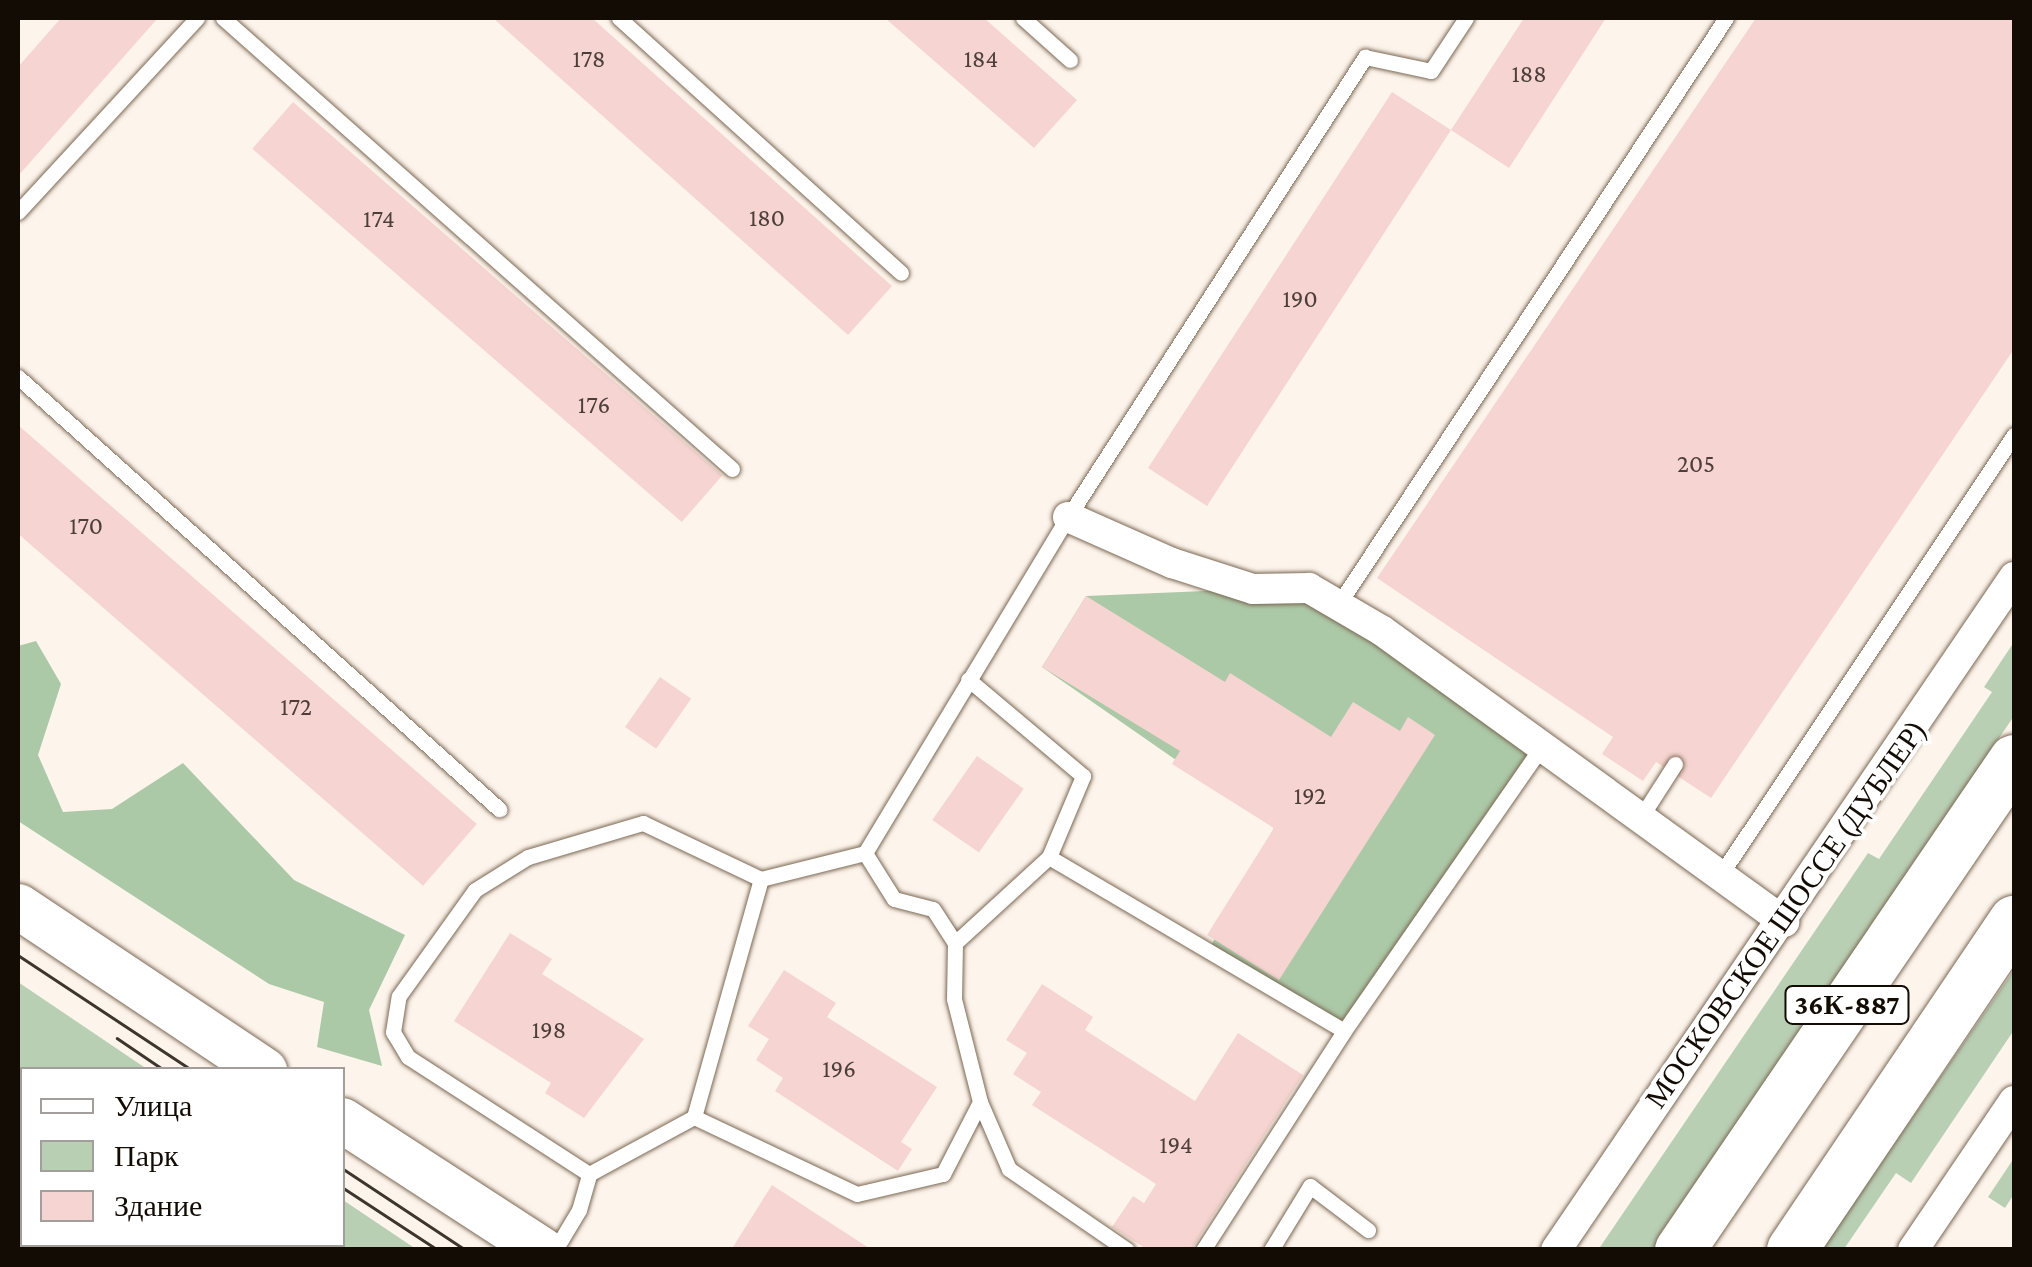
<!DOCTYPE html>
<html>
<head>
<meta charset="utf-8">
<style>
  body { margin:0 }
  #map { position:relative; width:2032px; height:1267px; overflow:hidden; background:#fdf4eb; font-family:"Crimson Pro",serif }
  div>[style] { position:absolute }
  .green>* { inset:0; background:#b9cfb4 }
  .forest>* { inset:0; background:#acc9a7 }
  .building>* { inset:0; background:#f6d4d1; transform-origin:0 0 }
  .roads { filter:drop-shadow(0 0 2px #7b6854) drop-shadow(0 0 2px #7b6854) }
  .service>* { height:15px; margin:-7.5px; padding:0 7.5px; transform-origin:7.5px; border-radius:7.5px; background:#fff }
  .minor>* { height:30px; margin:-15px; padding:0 15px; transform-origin:15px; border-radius:15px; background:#fff }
  .secondary>* { height:45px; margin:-22.5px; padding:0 22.5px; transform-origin:22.5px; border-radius:22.5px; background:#fff }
  .primary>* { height:50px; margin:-25px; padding:0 25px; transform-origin:25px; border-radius:25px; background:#fff }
  .tram>* { height:2.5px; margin:-1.25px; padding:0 1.25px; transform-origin:1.25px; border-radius:1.25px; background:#3d352e }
  span { translate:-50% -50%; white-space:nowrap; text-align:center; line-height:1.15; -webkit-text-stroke:8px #fff; paint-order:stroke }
  .number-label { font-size:25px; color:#4c3e38 }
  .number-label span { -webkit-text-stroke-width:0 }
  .shield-label span { padding:2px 8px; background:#fff; border:2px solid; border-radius:8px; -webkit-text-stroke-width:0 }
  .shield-label { font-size:28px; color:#130c05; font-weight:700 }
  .street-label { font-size:30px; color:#130c05 }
  .frame { position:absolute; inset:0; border:20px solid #130c05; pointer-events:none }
  .legend { position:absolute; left:20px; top:1067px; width:325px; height:180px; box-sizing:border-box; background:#fff; border:2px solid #a19e9b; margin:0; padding:12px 18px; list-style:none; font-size:30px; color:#130c05 }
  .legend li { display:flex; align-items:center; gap:20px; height:50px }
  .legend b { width:50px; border:2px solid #a19e9b }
</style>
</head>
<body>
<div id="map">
  <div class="green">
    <div style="clip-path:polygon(2014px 642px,2014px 716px,1654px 1249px,1598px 1250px,1868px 853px,1879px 859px,1992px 692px,1984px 687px)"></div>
    <div style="clip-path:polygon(2014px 970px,2014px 1030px,1911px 1183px,1896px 1173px,1844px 1249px,1821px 1250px)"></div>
    <div style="clip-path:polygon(18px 982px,147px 1069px,22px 1070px,22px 1151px)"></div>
    <div style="clip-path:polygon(2014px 1158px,2014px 1194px,2005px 1208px,1988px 1197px)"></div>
    <div style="clip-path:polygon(343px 1200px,416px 1249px,167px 1245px,342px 1244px)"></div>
  </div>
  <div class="forest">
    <div style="clip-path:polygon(1253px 589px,1338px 605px,1542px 746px,1344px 1031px,1208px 951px,1274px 828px,1042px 667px,1086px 596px)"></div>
    <div style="clip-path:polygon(36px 641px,61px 684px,38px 755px,63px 812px,112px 809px,183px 763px,294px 880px,405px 935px,369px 1010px,382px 1066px,317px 1047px,324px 1002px,269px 984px,18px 821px,18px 646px)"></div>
  </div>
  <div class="building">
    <div style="clip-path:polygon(61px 18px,158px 18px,18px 176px,18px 67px)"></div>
    <div style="clip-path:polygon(493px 18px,592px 18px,892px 286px,848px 335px)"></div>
    <div style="clip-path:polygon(885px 18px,984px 18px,1077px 100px,1034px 148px)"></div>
    <div style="clip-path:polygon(1524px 18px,1606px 18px,1509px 168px,1451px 130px,1207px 506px,1148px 468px,1392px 92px,1451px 130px)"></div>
    <div style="clip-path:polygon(1756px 18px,2014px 18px,2014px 349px,1711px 798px,1656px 762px,1643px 781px,1602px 754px,1613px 737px,1377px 578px)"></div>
    <div style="left:293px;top:102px;width:569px;height:62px;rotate:41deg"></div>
    <div style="left:18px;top:425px;width:608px;height:82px;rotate:41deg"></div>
    <div style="clip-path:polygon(1086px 596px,1225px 682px,1230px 673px,1331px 737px,1353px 702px,1400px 731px,1408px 717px,1435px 735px,1279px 980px,1207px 935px,1274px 828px,1172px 764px,1180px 751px,1042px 667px)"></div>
    <div style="left:660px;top:677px;width:38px;height:61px;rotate:35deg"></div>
    <div style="left:977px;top:756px;width:57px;height:78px;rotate:35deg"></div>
    <div style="clip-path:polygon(510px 933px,552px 959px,542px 974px,644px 1039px,584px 1118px,545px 1093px,551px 1083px,454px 1021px)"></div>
    <div style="clip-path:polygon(784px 970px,836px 1003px,827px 1017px,937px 1087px,901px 1142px,912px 1149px,898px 1171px,775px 1091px,783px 1078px,756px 1060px,769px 1039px,748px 1026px)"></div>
    <div style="clip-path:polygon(1042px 984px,1093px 1017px,1085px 1030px,1195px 1101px,1238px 1033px,1303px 1075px,1191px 1250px,1148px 1250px,1112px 1227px,1133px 1196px,1144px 1203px,1156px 1184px,1032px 1105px,1041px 1092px,1013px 1074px,1027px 1053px,1006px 1040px)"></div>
    <div style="clip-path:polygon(772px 1185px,872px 1250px,731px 1250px)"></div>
  </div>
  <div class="roads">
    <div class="service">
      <div style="left:223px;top:18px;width:680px;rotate:41.54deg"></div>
      <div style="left:619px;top:18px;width:380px;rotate:42.1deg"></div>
      <div style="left:1023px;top:18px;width:63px;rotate:41.8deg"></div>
      <div style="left:18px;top:212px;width:264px;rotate:-47.3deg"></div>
      <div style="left:18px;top:377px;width:647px;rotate:41.93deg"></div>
      <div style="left:1338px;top:605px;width:704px;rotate:-56.54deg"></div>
      <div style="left:1641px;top:817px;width:63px;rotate:-57.3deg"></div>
      <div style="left:865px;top:853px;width:54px;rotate:57.8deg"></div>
      <div style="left:894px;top:899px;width:40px;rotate:14.4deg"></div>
      <div style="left:933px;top:909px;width:40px;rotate:57.1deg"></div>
      <div style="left:955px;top:943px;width:127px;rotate:-42.5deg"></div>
      <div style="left:1049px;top:857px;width:88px;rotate:-67.2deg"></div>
      <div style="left:1083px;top:776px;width:150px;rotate:-139.9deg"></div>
      <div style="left:1049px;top:857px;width:342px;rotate:30.5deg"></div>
      <div style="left:1344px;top:1031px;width:347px;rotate:-55.2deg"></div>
      <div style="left:1721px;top:874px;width:528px;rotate:-56.28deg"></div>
      <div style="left:955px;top:943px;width:56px;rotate:91deg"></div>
      <div style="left:954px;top:999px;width:106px;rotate:75.8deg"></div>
      <div style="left:980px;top:1102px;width:73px;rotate:66.6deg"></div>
      <div style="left:1009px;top:1169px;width:143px;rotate:34.5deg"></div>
      <div style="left:694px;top:1117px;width:180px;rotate:25.3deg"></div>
      <div style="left:857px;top:1194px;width:88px;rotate:-13.1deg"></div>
      <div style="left:943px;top:1174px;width:81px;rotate:-62.8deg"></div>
      <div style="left:589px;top:1174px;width:216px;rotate:-147.1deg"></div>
      <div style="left:408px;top:1057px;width:29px;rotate:-121deg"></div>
      <div style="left:393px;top:1032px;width:36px;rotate:-81deg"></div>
      <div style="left:399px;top:996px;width:130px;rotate:-54.4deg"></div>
      <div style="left:475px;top:890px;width:62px;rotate:-31.9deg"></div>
      <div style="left:528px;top:857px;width:120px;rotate:-16.5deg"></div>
      <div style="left:643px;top:823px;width:131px;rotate:25.4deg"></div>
      <div style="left:555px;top:1250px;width:47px;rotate:-59deg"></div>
      <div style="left:579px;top:1210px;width:37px;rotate:-74deg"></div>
      <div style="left:589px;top:1174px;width:119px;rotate:-28.5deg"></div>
      <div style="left:694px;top:1117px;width:247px;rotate:-74.3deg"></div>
      <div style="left:761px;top:879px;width:107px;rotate:-14deg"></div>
      <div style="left:865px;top:853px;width:393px;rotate:-58.9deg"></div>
      <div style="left:1068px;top:517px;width:548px;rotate:-57.15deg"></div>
      <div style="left:1365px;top:57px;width:67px;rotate:12deg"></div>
      <div style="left:1431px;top:71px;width:64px;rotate:-56.6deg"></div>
      <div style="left:1203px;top:1250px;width:260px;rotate:-57.2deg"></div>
      <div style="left:1271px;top:1250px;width:75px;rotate:-58.6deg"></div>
      <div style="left:1310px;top:1186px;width:73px;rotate:37.2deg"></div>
    </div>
    <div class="minor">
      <div style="left:1068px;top:517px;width:114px;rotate:23.9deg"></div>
      <div style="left:1172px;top:563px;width:85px;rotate:17.8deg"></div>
      <div style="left:1253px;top:589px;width:56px;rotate:-1deg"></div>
      <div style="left:1309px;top:588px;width:83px;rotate:30.3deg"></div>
      <div style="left:1381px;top:630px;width:498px;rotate:35.9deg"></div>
      <div style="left:1556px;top:1250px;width:814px;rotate:-55.76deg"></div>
      <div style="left:1913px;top:1250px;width:180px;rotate:-55.9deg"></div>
    </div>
    <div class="secondary">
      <div style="left:18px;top:906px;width:296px;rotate:33.7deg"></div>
      <div style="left:342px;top:1120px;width:239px;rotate:33deg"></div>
      <div style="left:18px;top:1209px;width:5px;rotate:37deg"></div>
      <div style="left:72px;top:1244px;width:10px;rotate:37deg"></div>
    </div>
    <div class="primary">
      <div style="left:1680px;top:1250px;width:593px;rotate:-55.72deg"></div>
      <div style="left:1792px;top:1250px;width:397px;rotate:-56deg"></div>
    </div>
  </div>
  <div class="tram">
    <div style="left:18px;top:955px;width:209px;rotate:33.5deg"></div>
    <div style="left:117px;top:1038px;width:57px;rotate:34.2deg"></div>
    <div style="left:342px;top:1168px;width:149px;rotate:33.5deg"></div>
    <div style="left:342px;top:1187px;width:115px;rotate:33.3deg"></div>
  </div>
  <div class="number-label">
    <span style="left:589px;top:59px">178</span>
    <span style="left:981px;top:59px">184</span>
    <span style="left:1529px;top:74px">188</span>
    <span style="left:767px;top:218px">180</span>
    <span style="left:379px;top:219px">174</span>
    <span style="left:1300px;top:299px">190</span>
    <span style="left:594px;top:405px">176</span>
    <span style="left:1696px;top:464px">205</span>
    <span style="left:86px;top:526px">170</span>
    <span style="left:296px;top:707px">172</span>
    <span style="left:1310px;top:796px">192</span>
    <span style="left:549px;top:1030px">198</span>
    <span style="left:839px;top:1069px">196</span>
    <span style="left:1176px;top:1145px">194</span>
  </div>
  <div class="shield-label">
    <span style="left:1847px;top:1005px">36К-887</span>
  </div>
  <div class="street-label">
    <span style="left:1786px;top:914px;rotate:-55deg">МОСКОВСКОЕ ШОССЕ (ДУБЛЕР)</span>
  </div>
  <div class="frame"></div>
  <ul class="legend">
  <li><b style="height:12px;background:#fff"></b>Улица</li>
  <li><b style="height:28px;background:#b9cfb4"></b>Парк</li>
  <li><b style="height:28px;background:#f6d4d1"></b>Здание</li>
  </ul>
</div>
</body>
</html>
